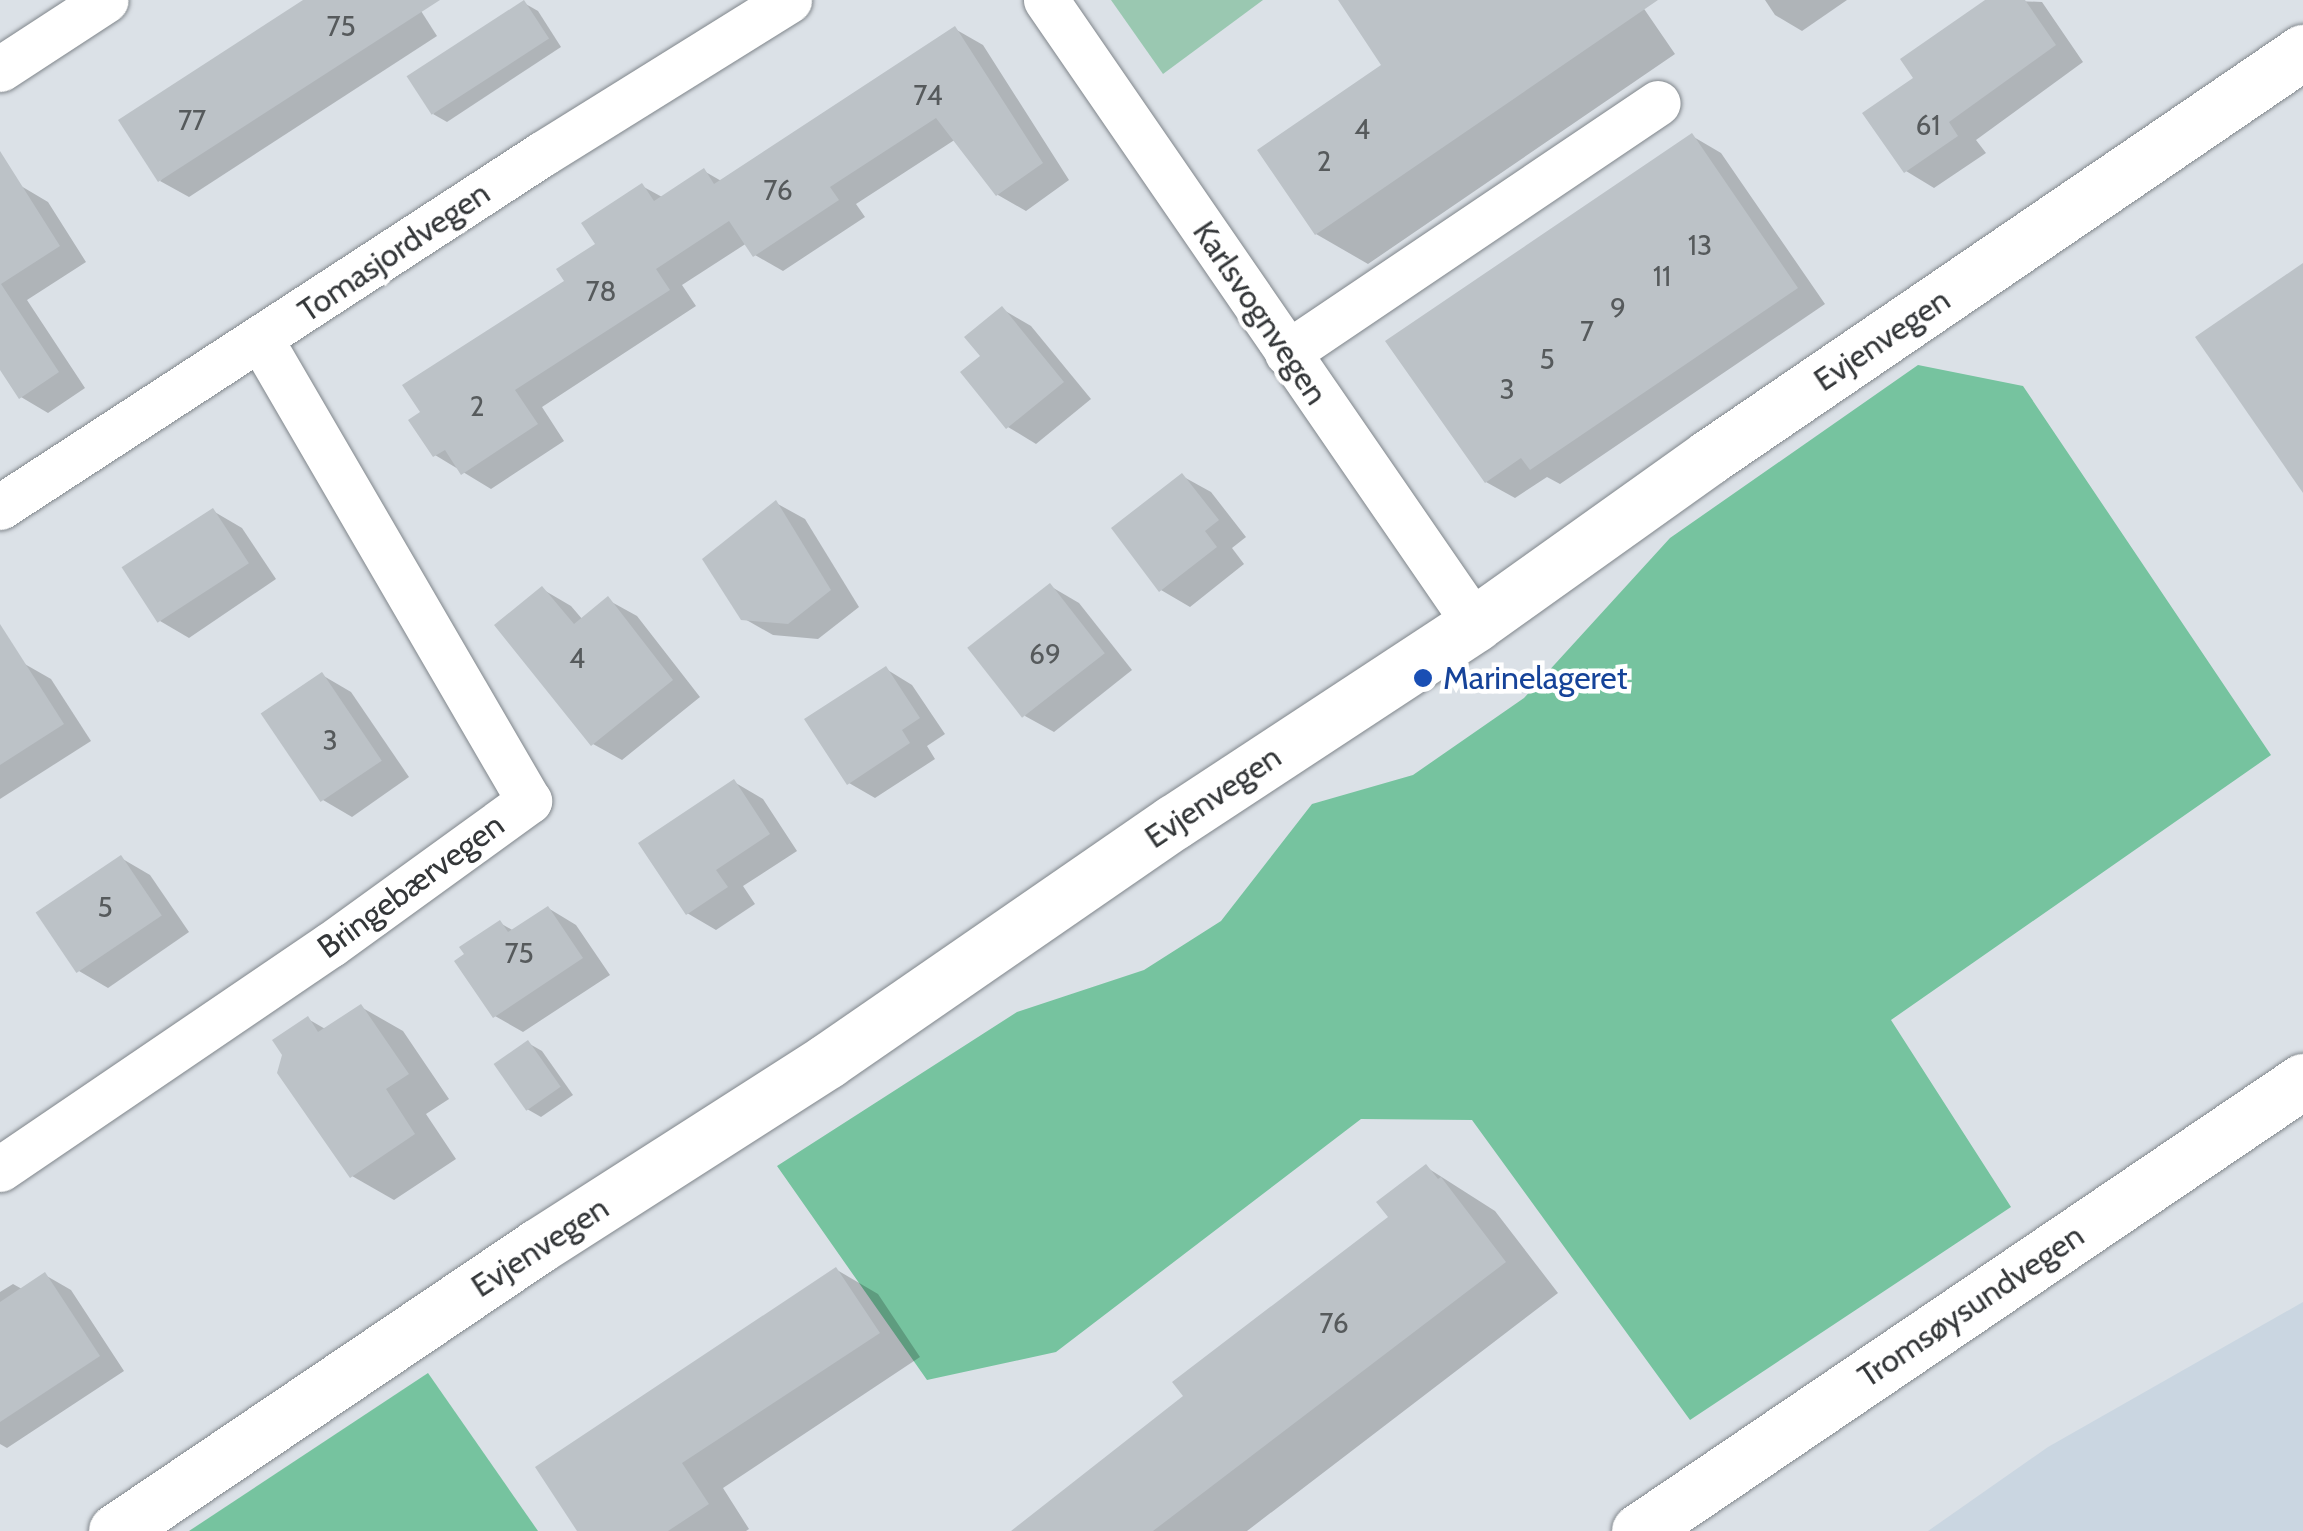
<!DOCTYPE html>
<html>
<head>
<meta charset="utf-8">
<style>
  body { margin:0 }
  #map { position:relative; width:2303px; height:1531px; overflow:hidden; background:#dbe1e7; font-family:Cabin,sans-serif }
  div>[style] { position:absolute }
  .built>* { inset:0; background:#cad6e1 }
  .green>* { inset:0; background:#9ac8b1 }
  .forest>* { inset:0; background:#76c39f }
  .shadow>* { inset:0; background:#0003 }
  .building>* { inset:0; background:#bcc2c7; transform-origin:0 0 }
  .roads { filter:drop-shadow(0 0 2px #80868b) drop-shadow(0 0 2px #80868b) }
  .street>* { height:45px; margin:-22.5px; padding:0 22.5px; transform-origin:22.5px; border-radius:22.5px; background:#fff }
  .secondary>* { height:55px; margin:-27.5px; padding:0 27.5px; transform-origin:27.5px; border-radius:27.5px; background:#fff }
  .highway>* { height:55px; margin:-27.5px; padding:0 27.5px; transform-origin:27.5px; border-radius:27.5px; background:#fff }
  .dots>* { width:28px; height:28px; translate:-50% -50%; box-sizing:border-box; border:5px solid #fff; border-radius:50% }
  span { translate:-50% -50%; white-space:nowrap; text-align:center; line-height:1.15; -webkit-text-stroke:9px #fff; paint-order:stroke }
  .number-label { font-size:28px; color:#565a5c }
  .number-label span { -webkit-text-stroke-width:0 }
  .street-label { font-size:32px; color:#343739 }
  .transit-label { font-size:32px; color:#164399 }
  .left { translate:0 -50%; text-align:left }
</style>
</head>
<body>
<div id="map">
  <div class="built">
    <div style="clip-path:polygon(2303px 1302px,2303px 1531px,1928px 1531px,2048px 1447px)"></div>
  </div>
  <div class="green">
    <div style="clip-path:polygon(1111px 0,1263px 0,1163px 74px)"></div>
  </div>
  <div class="forest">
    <div style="clip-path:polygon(1918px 365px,2023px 386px,2271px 755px,1891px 1020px,2011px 1207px,1690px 1420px,1472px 1120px,1361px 1119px,1056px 1352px,927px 1380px,777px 1166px,1017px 1012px,1144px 970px,1221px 921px,1312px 804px,1413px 775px,1524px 698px,1670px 538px)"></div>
    <div style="clip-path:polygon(428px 1373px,538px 1531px,189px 1531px)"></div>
  </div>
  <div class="shadow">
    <div style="clip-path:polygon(308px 0,414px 0,437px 36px,189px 197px,160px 181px)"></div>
    <div style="clip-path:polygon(1341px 0,1638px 0,1675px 54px,1368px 264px,1316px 234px,1385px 65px)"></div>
    <div style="clip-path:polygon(1765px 0,1847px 0,1802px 31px,1775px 15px)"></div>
    <div style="clip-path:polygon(1992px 0,2042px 2px,2083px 62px,1976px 140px,1986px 153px,1934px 188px,1906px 171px,1917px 79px)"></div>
    <div style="clip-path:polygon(524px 3px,538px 11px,561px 47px,447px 122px,433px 114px)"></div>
    <div style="clip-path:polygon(955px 29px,983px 45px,1069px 180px,1026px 211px,998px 195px,956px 139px,856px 204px,865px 217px,783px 271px,755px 255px,747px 243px,682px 285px,696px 306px,542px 407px,564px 441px,491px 489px,435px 455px,642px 186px,662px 197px,704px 171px,723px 182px)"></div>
    <div style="clip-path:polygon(1692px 136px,1721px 153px,1825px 304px,1560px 484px,1547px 477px,1515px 498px,1486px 482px)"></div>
    <div style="clip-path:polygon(21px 186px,48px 202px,86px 262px,27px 300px,85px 388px,48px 413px,21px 397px,0 366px,0 199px)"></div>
    <div style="clip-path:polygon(1002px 309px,1031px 326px,1091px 399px,1036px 444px,1008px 427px,983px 356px)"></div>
    <div style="clip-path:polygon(1182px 476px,1211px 492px,1246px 537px,1232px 548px,1244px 564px,1190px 607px,1161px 590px)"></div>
    <div style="clip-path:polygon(776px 503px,805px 519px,859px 607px,818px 639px,773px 635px,743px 618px)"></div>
    <div style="clip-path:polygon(213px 511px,242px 528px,276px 579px,189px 638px,160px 621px)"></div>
    <div style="clip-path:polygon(1050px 586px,1079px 603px,1132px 670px,1054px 732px,1025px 716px)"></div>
    <div style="clip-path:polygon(542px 589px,571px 606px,583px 620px,608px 600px,637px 616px,700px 697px,622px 760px,593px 744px)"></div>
    <div style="clip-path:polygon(23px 663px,51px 679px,91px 741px,0 799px,0 677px)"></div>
    <div style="clip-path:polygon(886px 669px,912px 685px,945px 734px,927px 746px,935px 759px,875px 798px,849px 783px)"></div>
    <div style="clip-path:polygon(322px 675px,351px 692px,409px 777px,352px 817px,323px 800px)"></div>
    <div style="clip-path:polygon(734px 782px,763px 799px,797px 851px,743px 886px,755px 904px,716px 930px,687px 913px)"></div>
    <div style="clip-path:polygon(121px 858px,150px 875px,189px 932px,108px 988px,79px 971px)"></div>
    <div style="clip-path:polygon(548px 908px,576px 925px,610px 975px,523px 1032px,495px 1016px,500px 923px,514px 931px)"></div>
    <div style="clip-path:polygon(361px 1007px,403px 1031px,449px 1099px,426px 1114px,456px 1159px,394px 1200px,352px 1176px,308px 1019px,327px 1030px)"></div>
    <div style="clip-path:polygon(528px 1043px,542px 1051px,573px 1095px,541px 1117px,527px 1109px)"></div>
    <div style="clip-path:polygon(1426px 1167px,1495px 1211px,1558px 1293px,1247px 1531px,1015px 1531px,1187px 1397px,1392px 1218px)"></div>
    <div style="clip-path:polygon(837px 1270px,878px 1294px,920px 1357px,723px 1488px,749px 1529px,746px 1531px,580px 1531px)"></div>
    <div style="clip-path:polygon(45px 1275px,71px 1290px,124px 1371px,7px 1448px,0 1444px,0 1292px,13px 1284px,22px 1289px)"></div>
  </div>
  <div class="building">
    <div style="clip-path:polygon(303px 0,440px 0,158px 182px,118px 120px)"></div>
    <div style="left:524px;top:0;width:46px;height:140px;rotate:57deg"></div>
    <div style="clip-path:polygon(1338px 0,1658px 0,1315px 235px,1257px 150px,1381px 65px)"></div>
    <div style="clip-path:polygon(1985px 0,2025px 0,2056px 45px,1949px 122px,1958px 136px,1904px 173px,1862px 113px,1913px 78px,1900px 59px)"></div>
    <div style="clip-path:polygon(955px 26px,1043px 163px,996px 196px,936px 118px,830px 187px,839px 200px,753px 257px,729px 221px,656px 269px,670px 290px,515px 390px,538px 424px,461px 475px,445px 450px,433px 457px,408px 420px,420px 412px,402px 385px,564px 281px,556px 269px,595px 244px,581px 223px,642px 183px,654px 201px,704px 168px,714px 184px)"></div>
    <div style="clip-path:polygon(1692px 133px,1798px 288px,1530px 470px,1521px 458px,1485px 483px,1385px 341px)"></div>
    <div style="clip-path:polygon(0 151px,60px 246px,1px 284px,59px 372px,19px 399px,0 370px)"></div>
    <div style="clip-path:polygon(2303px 263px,2303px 493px,2195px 337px)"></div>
    <div style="clip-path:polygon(1002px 306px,1064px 382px,1006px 429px,960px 372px,980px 356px,964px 337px)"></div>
    <div style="clip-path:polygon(1182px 473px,1219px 520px,1205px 531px,1217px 547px,1159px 592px,1111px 528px)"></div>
    <div style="clip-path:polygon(776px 500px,831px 590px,788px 624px,741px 620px,702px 559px)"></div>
    <div style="left:213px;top:508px;width:66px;height:109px;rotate:57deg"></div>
    <div style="left:1050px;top:583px;width:89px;height:105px;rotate:52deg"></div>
    <div style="clip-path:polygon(542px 586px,574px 624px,608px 596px,673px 680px,591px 746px,494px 625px)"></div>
    <div style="clip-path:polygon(0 624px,64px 724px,0 765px)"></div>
    <div style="clip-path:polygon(886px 666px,920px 718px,902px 730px,910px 743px,847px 785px,804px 719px)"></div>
    <div style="left:322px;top:672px;width:107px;height:74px;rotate:56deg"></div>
    <div style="clip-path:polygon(734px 779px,770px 834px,716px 870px,728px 887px,686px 915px,638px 843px)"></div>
    <div style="left:121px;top:855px;width:73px;height:103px;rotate:56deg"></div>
    <div style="clip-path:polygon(548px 906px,583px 958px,493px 1018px,454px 961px,464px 954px,459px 947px,500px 920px,508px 932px)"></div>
    <div style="clip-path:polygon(361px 1004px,409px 1074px,386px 1089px,415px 1134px,350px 1178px,277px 1073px,282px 1055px,272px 1040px,308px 1016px,318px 1032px)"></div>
    <div style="left:528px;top:1040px;width:57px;height:42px;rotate:55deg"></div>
    <div style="clip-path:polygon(1426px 1164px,1438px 1179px,1441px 1177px,1506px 1262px,1153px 1531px,1011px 1531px,1183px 1396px,1172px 1382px,1388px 1217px,1376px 1202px)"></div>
    <div style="clip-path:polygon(836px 1267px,880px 1333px,682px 1463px,709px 1504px,668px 1531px,577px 1531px,535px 1467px)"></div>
    <div style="clip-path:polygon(45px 1272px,100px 1356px,0 1422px,0 1302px)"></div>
  </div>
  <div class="roads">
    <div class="street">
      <div style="left:1046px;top:0;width:757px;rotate:55.49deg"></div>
      <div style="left:0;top:69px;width:126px;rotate:-33.1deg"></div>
      <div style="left:1287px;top:353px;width:447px;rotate:-34deg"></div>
      <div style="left:0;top:507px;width:647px;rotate:-33.08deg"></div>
      <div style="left:542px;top:154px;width:291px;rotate:-31.9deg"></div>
      <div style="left:0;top:1169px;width:399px;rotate:-34.2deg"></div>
      <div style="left:330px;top:945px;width:246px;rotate:-35.9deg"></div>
      <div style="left:529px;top:801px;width:533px;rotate:-120.17deg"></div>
    </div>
    <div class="secondary">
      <div style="left:116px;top:1531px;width:509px;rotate:-34.03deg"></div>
      <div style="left:538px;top:1246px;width:343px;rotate:-32.6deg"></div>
      <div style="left:827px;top:1061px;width:421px;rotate:-34.6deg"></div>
      <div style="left:1174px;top:822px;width:360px;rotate:-33.3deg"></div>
      <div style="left:1475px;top:624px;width:287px;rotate:-35.5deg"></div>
      <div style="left:1709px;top:457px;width:719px;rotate:-34.29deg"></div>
    </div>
    <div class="highway">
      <div style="left:1639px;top:1531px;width:802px;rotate:-34.13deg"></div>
    </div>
  </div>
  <div class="dots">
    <div style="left:1423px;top:678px;background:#1a4fb4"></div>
  </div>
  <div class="number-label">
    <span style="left:341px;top:26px">75</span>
    <span style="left:928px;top:95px">74</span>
    <span style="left:192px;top:120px">77</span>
    <span style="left:1928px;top:125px">61</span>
    <span style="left:1362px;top:129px">4</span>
    <span style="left:1324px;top:161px">2</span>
    <span style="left:778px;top:190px">76</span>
    <span style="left:1700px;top:245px">13</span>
    <span style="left:1662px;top:276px">11</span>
    <span style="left:601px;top:291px">78</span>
    <span style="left:1618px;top:308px">9</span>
    <span style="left:1587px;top:331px">7</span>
    <span style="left:1547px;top:359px">5</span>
    <span style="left:1507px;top:389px">3</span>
    <span style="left:477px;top:406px">2</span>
    <span style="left:1045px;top:654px">69</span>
    <span style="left:577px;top:658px">4</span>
    <span style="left:330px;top:740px">3</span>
    <span style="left:105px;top:907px">5</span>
    <span style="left:519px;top:953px">75</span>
    <span style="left:1334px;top:1323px">76</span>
  </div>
  <div class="street-label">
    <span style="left:394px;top:252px;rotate:-34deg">Tomasjordvegen</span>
    <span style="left:1260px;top:313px;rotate:56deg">Karlsvognvegen</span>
    <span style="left:1882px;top:340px;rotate:-34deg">Evjenvegen</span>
    <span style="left:1213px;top:797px;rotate:-34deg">Evjenvegen</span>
    <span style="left:411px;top:886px;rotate:-36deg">Bringebærvegen</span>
    <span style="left:540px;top:1247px;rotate:-33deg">Evjenvegen</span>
    <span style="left:1971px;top:1306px;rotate:-34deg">Tromsøysundvegen</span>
  </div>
  <div class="transit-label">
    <span class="left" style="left:1443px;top:678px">Marinelageret</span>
  </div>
</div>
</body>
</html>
